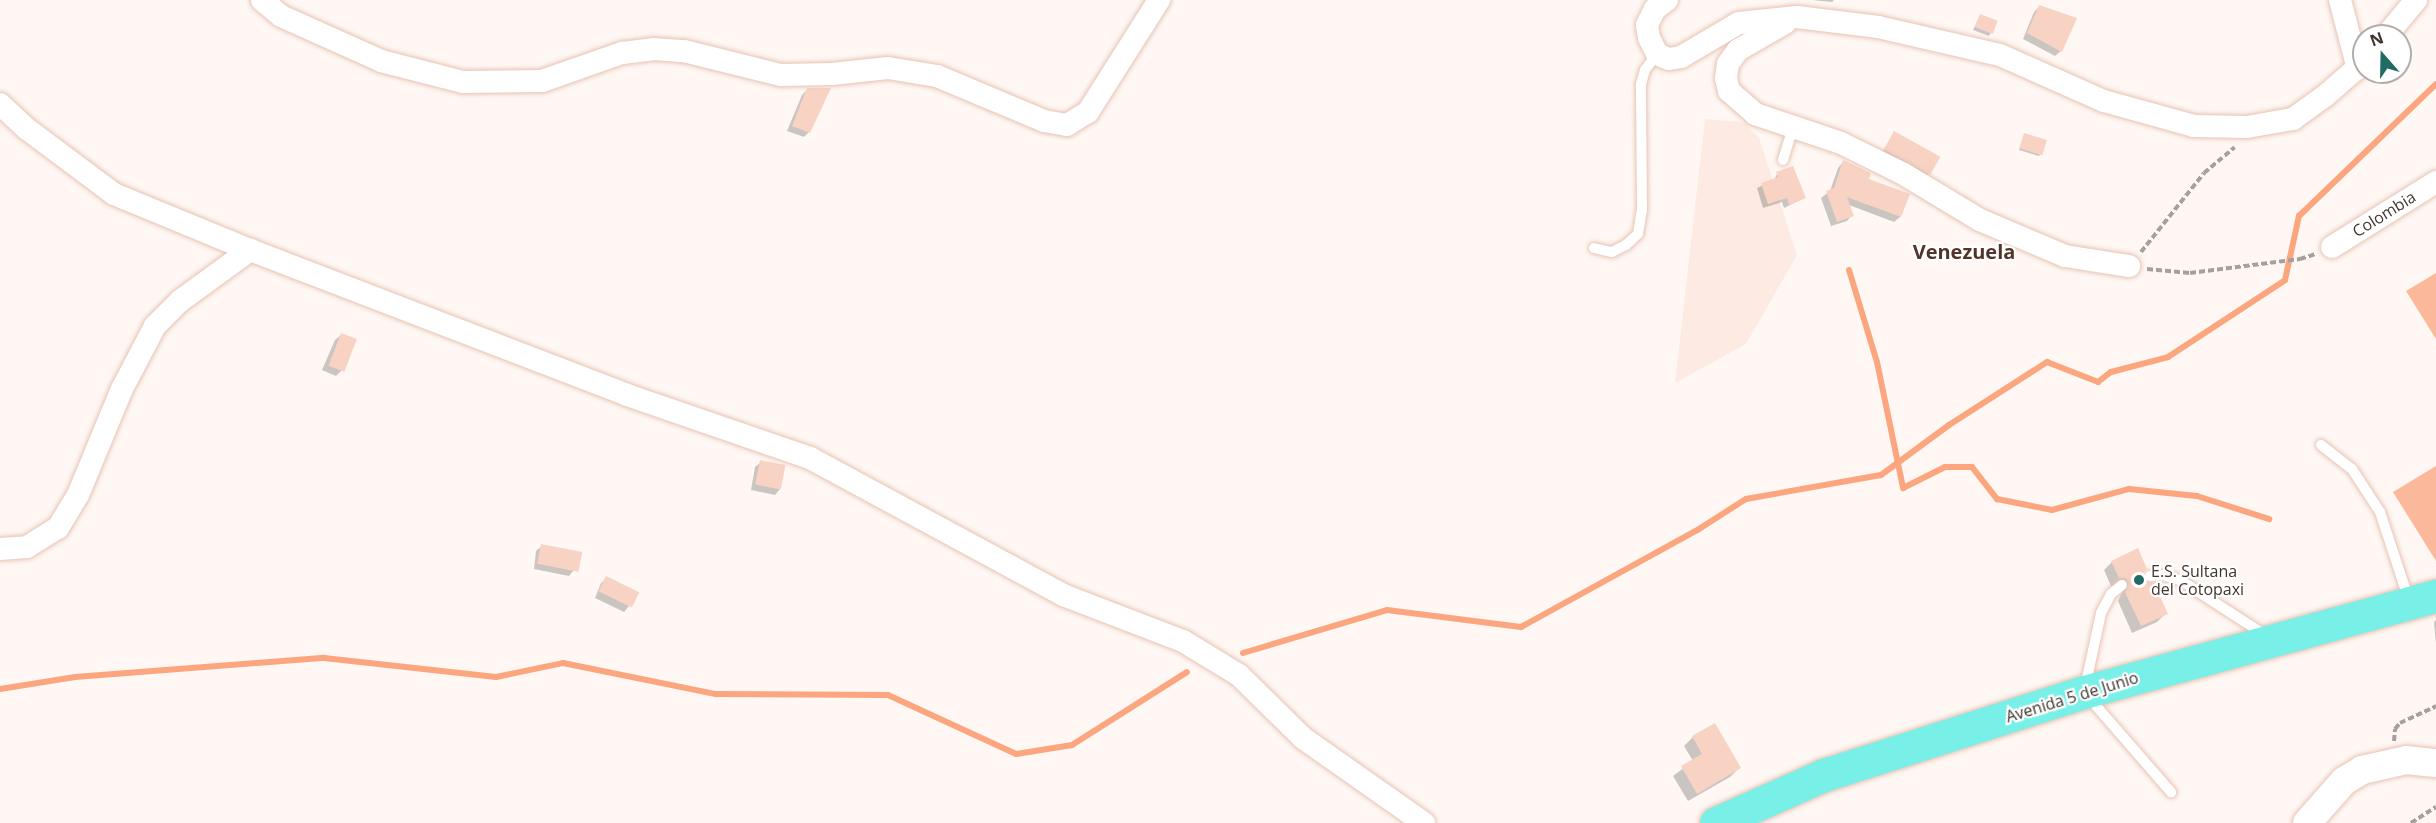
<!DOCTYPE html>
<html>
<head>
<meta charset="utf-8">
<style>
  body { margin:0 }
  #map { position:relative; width:2436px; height:823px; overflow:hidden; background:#fef7f3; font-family:"Open Sans",sans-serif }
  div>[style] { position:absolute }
  .built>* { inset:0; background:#fdebe3 }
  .green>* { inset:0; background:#fcb89a }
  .shadow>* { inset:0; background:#0003 }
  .stream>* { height:6px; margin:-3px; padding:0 3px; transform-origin:3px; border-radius:3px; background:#fca67f }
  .building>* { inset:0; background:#f8d3c4; transform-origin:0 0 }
  .path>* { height:4px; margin-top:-2px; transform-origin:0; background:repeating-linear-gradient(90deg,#a99f9a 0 6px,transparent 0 9px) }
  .roads { filter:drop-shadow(0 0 2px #e7c3b4) drop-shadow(0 0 2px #e7c3b4) }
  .service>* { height:10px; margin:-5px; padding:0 5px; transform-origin:5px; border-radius:5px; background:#fff }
  .minor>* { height:22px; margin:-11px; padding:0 11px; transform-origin:11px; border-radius:11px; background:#fff }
  .tertiary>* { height:28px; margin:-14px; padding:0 14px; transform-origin:14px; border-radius:14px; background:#fff }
  .primary>* { height:33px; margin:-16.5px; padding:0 16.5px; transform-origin:16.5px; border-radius:16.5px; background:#78f0e8 }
  .dots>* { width:16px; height:16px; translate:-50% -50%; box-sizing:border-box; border:3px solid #fff; border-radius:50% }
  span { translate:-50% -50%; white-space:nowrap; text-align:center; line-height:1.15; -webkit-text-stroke:4.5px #fff; paint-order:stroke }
  .street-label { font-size:16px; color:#42342e }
  .poi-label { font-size:16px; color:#42342e }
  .left { translate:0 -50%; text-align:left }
  .quarter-label { font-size:20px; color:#523529; font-weight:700 }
  .north { position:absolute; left:2352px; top:24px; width:60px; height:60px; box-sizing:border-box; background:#fff; border:2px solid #b3aeab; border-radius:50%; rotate:340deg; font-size:16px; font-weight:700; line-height:24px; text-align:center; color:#42342e }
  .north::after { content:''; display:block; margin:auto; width:21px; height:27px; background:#216b65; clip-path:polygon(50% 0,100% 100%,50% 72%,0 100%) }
</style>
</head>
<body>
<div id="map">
  <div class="built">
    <div style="clip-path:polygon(1705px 119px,1743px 122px,1759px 138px,1797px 255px,1746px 344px,1675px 383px)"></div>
  </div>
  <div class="green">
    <div style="clip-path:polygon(2436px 273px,2436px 339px,2406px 291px)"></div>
    <div style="clip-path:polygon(2436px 466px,2436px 561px,2393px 492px)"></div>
  </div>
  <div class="shadow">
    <div style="clip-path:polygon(1812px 0,1834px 0,1832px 2px)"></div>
    <div style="clip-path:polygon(2039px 7px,2061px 51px,2055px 56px,2023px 39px,2034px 12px)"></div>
    <div style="clip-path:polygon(1980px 16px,1996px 22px,1989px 36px,1973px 30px)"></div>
    <div style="clip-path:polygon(808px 89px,809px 132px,804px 137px,787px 131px,802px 95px)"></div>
    <div style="clip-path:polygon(1895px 133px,1929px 173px,1924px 179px,1880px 155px)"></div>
    <div style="clip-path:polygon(2025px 135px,2041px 153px,2039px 156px,2019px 150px)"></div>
    <div style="clip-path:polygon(1843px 162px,1868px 180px,1908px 195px,1900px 217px,1894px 222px,1849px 205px,1852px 215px,1847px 221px,1831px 226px,1821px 198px,1830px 191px,1838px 168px)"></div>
    <div style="clip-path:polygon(1777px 174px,1804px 198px,1784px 208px,1782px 202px,1763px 208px,1757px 188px,1774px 180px)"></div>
    <div style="clip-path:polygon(341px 335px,342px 370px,336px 376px,322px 370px,335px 340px)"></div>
    <div style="clip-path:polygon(761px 462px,780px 489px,775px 495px,751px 490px,755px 467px)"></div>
    <div style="clip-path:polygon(542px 546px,574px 570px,569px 576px,534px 569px,536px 551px)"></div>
    <div style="clip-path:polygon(2112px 562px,2141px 573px,2142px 581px,2166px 613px,2157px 622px,2132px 633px,2118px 601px,2122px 592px,2117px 586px,2111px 586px,2104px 570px)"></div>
    <div style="clip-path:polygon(607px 578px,629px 606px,624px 612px,595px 598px,601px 583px)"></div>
    <div style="clip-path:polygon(2436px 620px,2436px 644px,2434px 622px)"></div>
    <div style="clip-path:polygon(1693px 737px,1739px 768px,1730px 777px,1688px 801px,1673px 776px,1693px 761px,1684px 746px)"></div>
  </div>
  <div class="stream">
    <div style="left:1849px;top:270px;width:96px;rotate:73.1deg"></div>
    <div style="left:1877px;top:362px;width:129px;rotate:78.3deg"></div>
    <div style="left:1903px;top:488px;width:47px;rotate:-26.6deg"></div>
    <div style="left:1945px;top:467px;width:27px"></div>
    <div style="left:1972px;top:467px;width:41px;rotate:52deg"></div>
    <div style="left:1997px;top:499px;width:56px;rotate:11.3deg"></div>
    <div style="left:2052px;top:510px;width:80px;rotate:-15.3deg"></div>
    <div style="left:2129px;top:489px;width:68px;rotate:5.9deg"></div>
    <div style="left:2197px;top:496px;width:76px;rotate:17.7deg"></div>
    <div style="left:1243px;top:653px;width:150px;rotate:-16.6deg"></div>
    <div style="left:1387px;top:610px;width:135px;rotate:7.2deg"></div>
    <div style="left:1521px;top:627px;width:203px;rotate:-28.8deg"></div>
    <div style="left:1699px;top:529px;width:56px;rotate:-32.6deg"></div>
    <div style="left:1746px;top:499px;width:137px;rotate:-10.1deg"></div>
    <div style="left:1881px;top:475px;width:84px;rotate:-36.3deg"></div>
    <div style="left:1949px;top:425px;width:117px;rotate:-32.7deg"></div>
    <div style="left:2047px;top:362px;width:55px;rotate:21.4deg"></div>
    <div style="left:2098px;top:382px;width:16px;rotate:-38deg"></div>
    <div style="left:2111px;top:372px;width:59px;rotate:-14.7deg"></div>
    <div style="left:2168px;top:357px;width:140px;rotate:-33.3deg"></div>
    <div style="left:2285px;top:280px;width:66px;rotate:-77.7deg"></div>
    <div style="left:2299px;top:216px;width:190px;rotate:-43.9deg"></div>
    <div style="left:0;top:689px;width:76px;rotate:-9.1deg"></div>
    <div style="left:75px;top:677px;width:250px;rotate:-4.4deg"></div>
    <div style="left:324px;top:658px;width:173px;rotate:6.3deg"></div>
    <div style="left:496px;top:677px;width:68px;rotate:-11.8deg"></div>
    <div style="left:563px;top:663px;width:156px;rotate:11.5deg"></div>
    <div style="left:716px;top:694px;width:172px;rotate:0.3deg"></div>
    <div style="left:888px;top:695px;width:141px;rotate:24.7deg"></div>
    <div style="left:1016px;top:754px;width:57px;rotate:-9.1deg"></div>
    <div style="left:1072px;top:745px;width:136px;rotate:-32.4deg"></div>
  </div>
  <div class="building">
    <div style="clip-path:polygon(2039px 5px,2077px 18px,2062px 52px,2027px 33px)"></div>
    <div style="left:1980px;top:14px;width:19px;height:14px;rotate:21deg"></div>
    <div style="clip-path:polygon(807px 88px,831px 88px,810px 133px,792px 126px)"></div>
    <div style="left:1894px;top:131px;width:53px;height:21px;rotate:29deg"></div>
    <div style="left:2024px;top:133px;width:24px;height:16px;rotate:17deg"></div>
    <div style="clip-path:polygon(1843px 160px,1871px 173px,1869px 179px,1910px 194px,1901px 217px,1847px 197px,1854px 216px,1837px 222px,1826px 191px,1834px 188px)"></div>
    <div style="clip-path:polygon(1793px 166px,1806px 198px,1789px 205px,1787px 198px,1768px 204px,1761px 183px,1778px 177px,1776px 172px)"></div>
    <div style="left:341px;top:333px;width:17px;height:35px;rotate:21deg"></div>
    <div style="left:760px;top:460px;width:26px;height:25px;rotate:11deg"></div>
    <div style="left:541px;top:544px;width:42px;height:20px;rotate:11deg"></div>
    <div style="clip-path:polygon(2138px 548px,2147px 569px,2143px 573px,2144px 580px,2154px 583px,2168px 614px,2141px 626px,2125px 592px,2129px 583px,2125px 578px,2119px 578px,2111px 561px)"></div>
    <div style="left:606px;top:576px;width:37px;height:17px;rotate:26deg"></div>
    <div style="clip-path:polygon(1715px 723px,1741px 768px,1697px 794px,1681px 766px,1702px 754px,1692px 736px)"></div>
  </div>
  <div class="path">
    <div style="left:2141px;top:252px;width:101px;rotate:-51.4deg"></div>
    <div style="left:2204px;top:173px;width:40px;rotate:-40deg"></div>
    <div style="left:2147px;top:269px;width:43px;rotate:5.3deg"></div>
    <div style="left:2190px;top:273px;width:111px;rotate:-7.3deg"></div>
    <div style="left:2300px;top:259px;width:16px;rotate:-18deg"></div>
    <div style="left:2394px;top:741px;width:12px;rotate:-85deg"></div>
    <div style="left:2395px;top:729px;width:8px;rotate:-50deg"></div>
    <div style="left:2400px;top:723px;width:40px;rotate:-25deg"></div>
    <div style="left:2411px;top:823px;width:30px;rotate:-33deg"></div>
  </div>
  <div class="roads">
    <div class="service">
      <div style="left:1783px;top:160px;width:34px;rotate:-73deg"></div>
      <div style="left:1594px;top:248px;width:18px;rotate:13deg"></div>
      <div style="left:1612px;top:252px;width:16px;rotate:-27deg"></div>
      <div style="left:1626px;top:245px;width:16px;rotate:-43deg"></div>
      <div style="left:1638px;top:234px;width:24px;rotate:-81deg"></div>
      <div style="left:1642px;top:210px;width:126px;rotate:-90.5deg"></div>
      <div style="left:1641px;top:84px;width:15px;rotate:-74deg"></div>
      <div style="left:1645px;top:70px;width:20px;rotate:-53deg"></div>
      <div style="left:2321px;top:445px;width:39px;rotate:38deg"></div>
      <div style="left:2352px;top:469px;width:51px;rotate:56.9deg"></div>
      <div style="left:2380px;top:512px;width:93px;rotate:71.8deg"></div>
      <div style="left:2150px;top:576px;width:12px;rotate:-5deg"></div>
      <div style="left:2162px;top:575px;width:19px;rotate:16deg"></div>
      <div style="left:2180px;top:580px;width:101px;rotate:32.9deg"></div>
      <div style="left:2122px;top:585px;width:14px;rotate:141deg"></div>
      <div style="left:2111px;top:594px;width:21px;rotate:118deg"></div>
      <div style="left:2101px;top:613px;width:81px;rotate:102.1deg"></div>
      <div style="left:2084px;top:692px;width:133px;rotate:49deg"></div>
    </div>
    <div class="minor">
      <div style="left:262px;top:0;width:25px;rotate:40deg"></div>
      <div style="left:281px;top:16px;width:110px;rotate:24.2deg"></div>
      <div style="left:381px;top:61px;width:85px;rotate:14.4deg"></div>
      <div style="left:463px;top:82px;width:79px;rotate:-0.7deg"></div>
      <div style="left:542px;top:81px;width:85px;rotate:-19.3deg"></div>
      <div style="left:622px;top:53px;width:31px;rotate:-7deg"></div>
      <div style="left:653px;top:49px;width:31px;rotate:4deg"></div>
      <div style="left:684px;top:51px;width:99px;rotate:14deg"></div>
      <div style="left:780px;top:75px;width:52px;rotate:-1.1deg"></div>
      <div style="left:832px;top:74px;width:56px;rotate:-6.1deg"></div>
      <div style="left:888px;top:68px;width:50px;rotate:9.3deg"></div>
      <div style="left:937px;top:76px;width:116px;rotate:22.8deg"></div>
      <div style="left:1044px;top:121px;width:23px;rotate:10deg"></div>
      <div style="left:1067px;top:125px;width:25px;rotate:-32deg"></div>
      <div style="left:1088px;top:112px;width:133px;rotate:-57.6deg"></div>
      <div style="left:1667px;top:0;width:15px;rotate:143deg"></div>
      <div style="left:1655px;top:9px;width:18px;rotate:117deg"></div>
      <div style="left:1647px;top:25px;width:13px;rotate:81deg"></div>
      <div style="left:1649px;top:38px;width:18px;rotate:63deg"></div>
      <div style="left:1657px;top:54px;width:13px;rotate:23deg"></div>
      <div style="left:1669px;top:59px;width:12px;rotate:-9deg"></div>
      <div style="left:1681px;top:57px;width:67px;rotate:-30.4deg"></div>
      <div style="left:1739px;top:23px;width:58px;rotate:-5.9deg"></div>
      <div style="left:1797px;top:17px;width:82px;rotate:7deg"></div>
      <div style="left:1878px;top:27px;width:125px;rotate:12.9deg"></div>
      <div style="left:2000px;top:55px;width:114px;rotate:23.9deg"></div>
      <div style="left:2104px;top:101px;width:93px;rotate:15.5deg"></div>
      <div style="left:2194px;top:126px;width:53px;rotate:1.1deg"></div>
      <div style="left:2247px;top:127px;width:47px;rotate:-9.9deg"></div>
      <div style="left:2293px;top:119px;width:39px;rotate:-36deg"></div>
      <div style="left:2325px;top:96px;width:52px;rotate:-41.1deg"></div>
      <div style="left:2340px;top:0;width:71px;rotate:75.4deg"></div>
      <div style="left:1785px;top:23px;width:54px;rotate:150.1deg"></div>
      <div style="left:1738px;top:50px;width:17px;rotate:126deg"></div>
      <div style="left:1728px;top:64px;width:14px;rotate:98deg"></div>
      <div style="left:1726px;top:78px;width:13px;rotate:77deg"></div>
      <div style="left:1729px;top:91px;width:35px;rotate:41deg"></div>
      <div style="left:1755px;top:114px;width:91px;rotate:18.6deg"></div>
      <div style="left:1841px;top:143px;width:68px;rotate:26.2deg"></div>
      <div style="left:1902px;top:173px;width:91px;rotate:31.1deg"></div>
      <div style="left:1980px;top:220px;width:92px;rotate:23deg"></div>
      <div style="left:2065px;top:256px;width:65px;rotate:8.9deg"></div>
      <div style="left:2386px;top:36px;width:47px;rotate:-50.2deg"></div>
      <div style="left:0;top:104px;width:37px;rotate:43deg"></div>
      <div style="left:27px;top:129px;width:109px;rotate:36.8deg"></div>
      <div style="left:114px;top:194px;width:147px;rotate:22.4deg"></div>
      <div style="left:250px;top:250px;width:404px;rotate:21deg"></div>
      <div style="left:627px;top:395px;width:194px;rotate:19deg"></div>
      <div style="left:810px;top:458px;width:288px;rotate:28.4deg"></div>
      <div style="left:1063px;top:595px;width:129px;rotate:21deg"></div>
      <div style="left:1183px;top:641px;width:66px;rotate:31.3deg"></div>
      <div style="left:1239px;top:675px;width:90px;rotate:44.5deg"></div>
      <div style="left:1303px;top:738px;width:148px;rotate:35.1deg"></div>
      <div style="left:2332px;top:247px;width:123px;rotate:-32deg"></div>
      <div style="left:0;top:549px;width:27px;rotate:-4deg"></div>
      <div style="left:27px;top:547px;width:36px;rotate:-32deg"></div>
      <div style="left:58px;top:528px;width:39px;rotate:-59deg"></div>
      <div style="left:78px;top:495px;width:115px;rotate:-67.5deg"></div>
      <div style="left:122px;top:389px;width:71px;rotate:-62.4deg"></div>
      <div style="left:155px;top:326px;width:35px;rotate:-45deg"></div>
      <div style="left:180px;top:301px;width:87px;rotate:-36.1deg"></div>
    </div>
    <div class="tertiary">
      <div style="left:2307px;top:823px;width:56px;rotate:-48.6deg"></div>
      <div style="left:2344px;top:781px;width:21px;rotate:-31deg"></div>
      <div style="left:2362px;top:770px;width:45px;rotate:-12.8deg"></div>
      <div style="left:2406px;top:760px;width:30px;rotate:6deg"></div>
    </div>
    <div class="primary">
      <div style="left:1716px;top:823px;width:118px;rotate:-24deg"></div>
      <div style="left:1824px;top:775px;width:273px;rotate:-17.7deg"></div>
      <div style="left:2084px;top:692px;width:365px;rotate:-15.3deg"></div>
    </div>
  </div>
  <div class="dots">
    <div style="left:2139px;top:580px;background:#216b65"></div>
  </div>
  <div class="street-label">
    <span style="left:2384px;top:214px;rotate:-32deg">Colombia</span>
    <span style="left:2072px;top:697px;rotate:-17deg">Avenida 5 de Junio</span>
  </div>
  <div class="poi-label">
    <span class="left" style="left:2151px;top:580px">E.S. Sultana<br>del Cotopaxi</span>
  </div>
  <div class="quarter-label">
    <span style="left:1964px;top:251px">Venezuela</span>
  </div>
  <div class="north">N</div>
</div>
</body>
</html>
